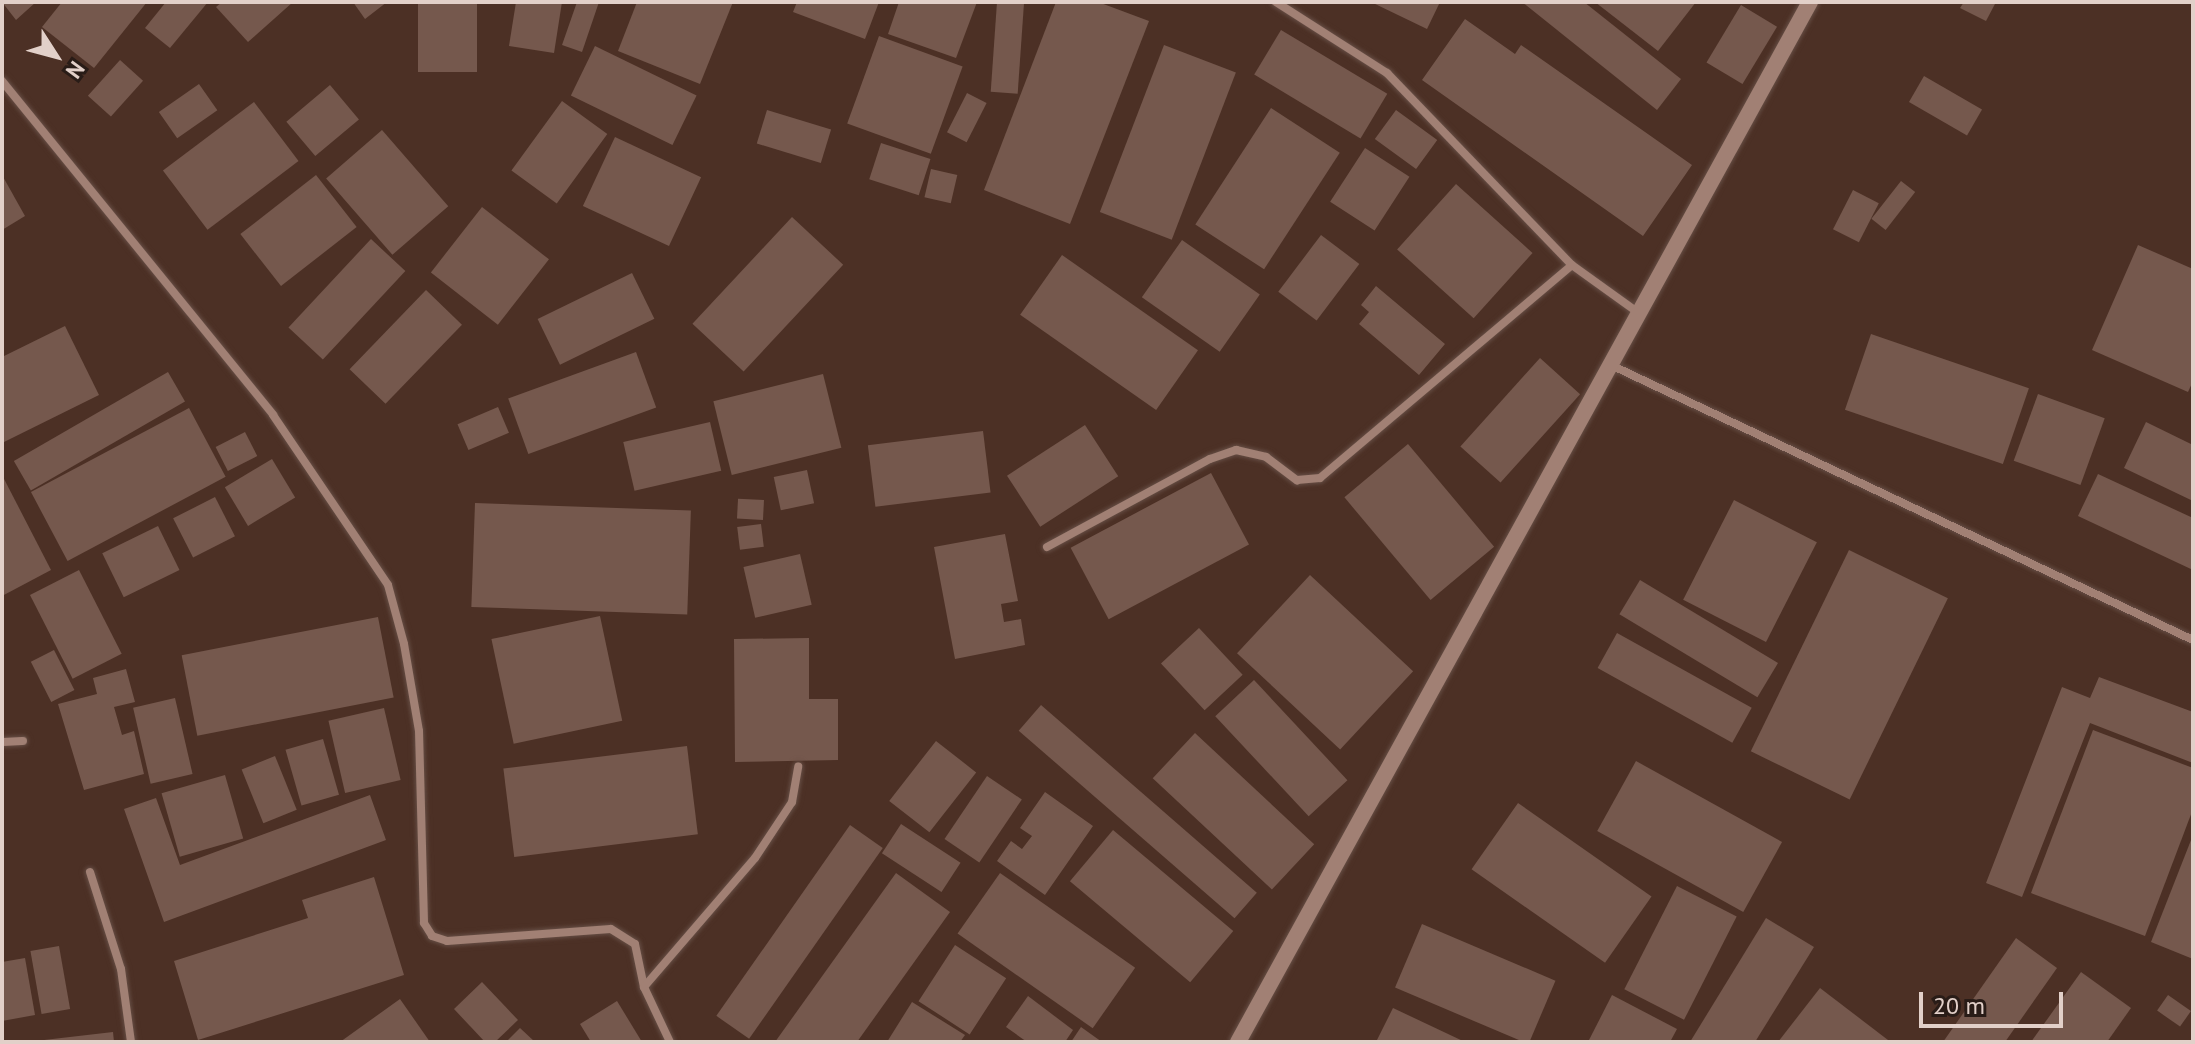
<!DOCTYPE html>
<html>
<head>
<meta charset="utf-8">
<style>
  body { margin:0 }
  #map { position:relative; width:2195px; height:1044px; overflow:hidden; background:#4c3025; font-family:"PT Sans",sans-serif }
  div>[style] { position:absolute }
  .building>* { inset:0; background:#75584d; transform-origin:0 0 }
  .roads { filter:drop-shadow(0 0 2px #664e45) drop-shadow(0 0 2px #664e45) }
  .street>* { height:8px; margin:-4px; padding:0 4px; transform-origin:4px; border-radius:4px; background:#a18074 }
  .secondary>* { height:16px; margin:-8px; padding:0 8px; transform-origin:8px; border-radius:8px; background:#a18074 }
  span { translate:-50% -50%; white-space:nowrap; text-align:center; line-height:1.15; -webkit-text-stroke:6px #291c17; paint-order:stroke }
  .frame { position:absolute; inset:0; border:4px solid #e2d0c9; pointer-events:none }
  .north { position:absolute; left:16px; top:16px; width:80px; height:80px; -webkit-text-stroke:6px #291c17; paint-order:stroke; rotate:126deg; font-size:22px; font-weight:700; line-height:32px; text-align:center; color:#e2d0c9 }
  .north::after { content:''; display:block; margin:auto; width:28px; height:36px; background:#e2d0c9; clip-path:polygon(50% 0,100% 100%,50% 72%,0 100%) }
  .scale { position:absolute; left:1919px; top:992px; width:144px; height:36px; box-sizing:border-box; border:4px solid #e2d0c9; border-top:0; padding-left:10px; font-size:24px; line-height:28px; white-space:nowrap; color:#e2d0c9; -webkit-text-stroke:6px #291c17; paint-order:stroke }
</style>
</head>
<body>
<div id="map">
  <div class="building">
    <div style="clip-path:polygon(2px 2px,36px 2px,16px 20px)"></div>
    <div style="clip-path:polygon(62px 2px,147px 2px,94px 68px,42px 27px)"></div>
    <div style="clip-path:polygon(166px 2px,208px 2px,170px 48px,145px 28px)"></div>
    <div style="clip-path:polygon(222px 2px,293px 2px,248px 42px,216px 7px)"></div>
    <div style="clip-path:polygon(353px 2px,387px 2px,365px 19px)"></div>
    <div style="left:418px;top:2px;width:59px;height:70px"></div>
    <div style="clip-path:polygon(516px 2px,562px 2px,554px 53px,509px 46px)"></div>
    <div style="clip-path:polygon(577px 2px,599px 2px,582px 52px,562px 45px)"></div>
    <div style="clip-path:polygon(637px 2px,733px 2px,700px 84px,618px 51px)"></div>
    <div style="clip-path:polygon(797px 2px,879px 2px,865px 39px,793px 12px)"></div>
    <div style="clip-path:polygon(899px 2px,977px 2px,956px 58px,888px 34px)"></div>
    <div style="left:997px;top:2px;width:27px;height:90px;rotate:4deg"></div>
    <div style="clip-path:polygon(1056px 2px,1098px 2px,1149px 21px,1070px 224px,984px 190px)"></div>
    <div style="clip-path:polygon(1371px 2px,1440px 2px,1427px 29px)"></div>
    <div style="clip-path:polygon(1522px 2px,1584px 2px,1681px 79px,1657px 110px)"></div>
    <div style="clip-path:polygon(1595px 2px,1696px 2px,1658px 51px)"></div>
    <div style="clip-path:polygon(1964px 2px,1996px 2px,1986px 21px,1960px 8px)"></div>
    <div style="left:1741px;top:5px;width:42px;height:67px;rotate:31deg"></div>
    <div style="clip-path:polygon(1465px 19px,1515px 54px,1521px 45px,1692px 165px,1643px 236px,1422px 80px)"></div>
    <div style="left:1281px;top:30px;width:124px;height:52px;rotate:31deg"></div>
    <div style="left:879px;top:36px;width:89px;height:93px;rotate:20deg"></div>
    <div style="left:1164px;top:45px;width:77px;height:179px;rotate:21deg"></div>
    <div style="left:595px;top:46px;width:113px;height:55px;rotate:26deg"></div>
    <div style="left:120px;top:60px;width:31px;height:48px;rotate:42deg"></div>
    <div style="left:1924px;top:76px;width:67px;height:30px;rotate:30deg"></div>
    <div style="left:199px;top:84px;width:32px;height:49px;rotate:55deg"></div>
    <div style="left:330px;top:85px;width:45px;height:57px;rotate:50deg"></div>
    <div style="left:967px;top:93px;width:22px;height:44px;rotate:27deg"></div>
    <div style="left:562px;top:101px;width:56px;height:86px;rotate:36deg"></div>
    <div style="left:254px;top:102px;width:74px;height:114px;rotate:53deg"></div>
    <div style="left:1271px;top:108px;width:82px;height:139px;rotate:33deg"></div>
    <div style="left:767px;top:110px;width:67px;height:35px;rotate:17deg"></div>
    <div style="left:1396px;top:110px;width:51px;height:36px;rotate:36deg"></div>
    <div style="left:382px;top:130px;width:101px;height:74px;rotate:49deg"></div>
    <div style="left:615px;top:137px;width:95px;height:76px;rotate:25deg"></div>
    <div style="left:881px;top:143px;width:52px;height:38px;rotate:18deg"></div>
    <div style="left:1365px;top:148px;width:53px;height:64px;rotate:33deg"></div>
    <div style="left:931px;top:169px;width:27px;height:29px;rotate:13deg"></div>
    <div style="clip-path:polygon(2px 175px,25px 216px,2px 230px)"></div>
    <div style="left:316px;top:175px;width:66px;height:96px;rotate:52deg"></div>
    <div style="left:1901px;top:181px;width:18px;height:48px;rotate:38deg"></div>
    <div style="left:1456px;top:184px;width:103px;height:88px;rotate:42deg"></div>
    <div style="left:1853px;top:190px;width:29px;height:44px;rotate:27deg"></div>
    <div style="left:482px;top:207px;width:85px;height:83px;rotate:38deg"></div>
    <div style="left:792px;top:217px;width:70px;height:146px;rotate:43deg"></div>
    <div style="left:1321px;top:235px;width:48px;height:71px;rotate:37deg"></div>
    <div style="left:371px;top:239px;width:47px;height:121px;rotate:43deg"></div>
    <div style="left:1182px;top:240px;width:95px;height:70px;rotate:35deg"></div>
    <div style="clip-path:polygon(2138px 245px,2193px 269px,2193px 381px,2188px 392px,2092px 350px)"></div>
    <div style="left:1062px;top:255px;width:166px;height:73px;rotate:35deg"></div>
    <div style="left:632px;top:273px;width:51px;height:105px;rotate:64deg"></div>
    <div style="clip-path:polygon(1376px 286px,1445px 344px,1419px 375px,1359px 324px,1369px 312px,1361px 305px)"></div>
    <div style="left:426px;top:290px;width:50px;height:110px;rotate:44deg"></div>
    <div style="clip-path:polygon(65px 326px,99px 395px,2px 443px,2px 357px)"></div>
    <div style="left:1871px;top:334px;width:167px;height:80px;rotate:19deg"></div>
    <div style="left:636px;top:352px;width:59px;height:136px;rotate:70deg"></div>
    <div style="left:1540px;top:358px;width:54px;height:119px;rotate:42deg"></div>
    <div style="left:168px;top:372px;width:34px;height:178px;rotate:60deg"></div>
    <div style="left:823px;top:374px;width:76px;height:113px;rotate:76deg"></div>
    <div style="left:2038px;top:394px;width:71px;height:71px;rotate:20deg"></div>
    <div style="left:498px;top:407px;width:28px;height:44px;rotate:67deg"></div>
    <div style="left:189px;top:408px;width:78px;height:179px;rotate:62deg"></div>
    <div style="left:710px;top:422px;width:50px;height:89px;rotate:77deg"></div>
    <div style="clip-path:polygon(2146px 422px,2193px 445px,2193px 501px,2124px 468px)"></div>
    <div style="left:1085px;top:425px;width:61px;height:93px;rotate:57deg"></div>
    <div style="left:983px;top:431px;width:62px;height:116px;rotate:83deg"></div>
    <div style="left:245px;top:432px;width:27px;height:33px;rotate:63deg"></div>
    <div style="left:1408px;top:444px;width:134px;height:83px;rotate:50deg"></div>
    <div style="left:272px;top:459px;width:45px;height:55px;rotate:59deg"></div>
    <div style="left:807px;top:470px;width:34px;height:34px;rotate:78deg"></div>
    <div style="left:1211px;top:473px;width:81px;height:159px;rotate:62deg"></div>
    <div style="clip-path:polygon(2098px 474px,2193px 518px,2193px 570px,2078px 516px)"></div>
    <div style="clip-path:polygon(2px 475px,51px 570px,2px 596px)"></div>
    <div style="left:215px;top:497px;width:44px;height:47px;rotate:63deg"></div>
    <div style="left:764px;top:500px;width:20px;height:26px;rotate:93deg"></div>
    <div style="left:1734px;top:500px;width:93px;height:112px;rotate:27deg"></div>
    <div style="left:475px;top:503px;width:216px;height:104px;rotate:2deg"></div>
    <div style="left:761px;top:524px;width:23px;height:24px;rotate:83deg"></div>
    <div style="left:158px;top:526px;width:49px;height:62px;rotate:64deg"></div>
    <div style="clip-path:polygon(1005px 534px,1018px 601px,1001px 604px,1004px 622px,1021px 619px,1025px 645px,955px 659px,934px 547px)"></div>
    <div style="left:1849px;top:550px;width:110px;height:224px;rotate:26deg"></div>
    <div style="left:800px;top:554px;width:52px;height:58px;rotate:77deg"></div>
    <div style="left:79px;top:570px;width:94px;height:55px;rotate:63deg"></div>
    <div style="left:1310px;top:575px;width:141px;height:107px;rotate:43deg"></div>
    <div style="left:1640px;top:580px;width:161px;height:40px;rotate:31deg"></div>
    <div style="left:600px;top:616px;width:107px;height:111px;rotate:78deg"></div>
    <div style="left:378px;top:617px;width:82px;height:200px;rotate:79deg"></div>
    <div style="left:1199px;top:628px;width:64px;height:52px;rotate:47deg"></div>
    <div style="left:1617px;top:633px;width:154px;height:40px;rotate:29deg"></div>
    <div style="clip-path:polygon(809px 638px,809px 699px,838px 699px,838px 760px,735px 762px,734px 639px)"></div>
    <div style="left:54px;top:650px;width:45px;height:26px;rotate:63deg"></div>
    <div style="clip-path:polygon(126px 669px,135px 702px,114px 707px,122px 735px,134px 731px,144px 774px,84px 790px,58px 704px,97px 694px,93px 678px)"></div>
    <div style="clip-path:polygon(2099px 677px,2193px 712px,2193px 763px,2090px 723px,2022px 897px,1986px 883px,2062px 687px,2090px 698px)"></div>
    <div style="left:1254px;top:680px;width:137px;height:53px;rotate:47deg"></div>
    <div style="left:175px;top:698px;width:78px;height:43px;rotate:77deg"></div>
    <div style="left:1041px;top:705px;width:286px;height:34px;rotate:41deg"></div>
    <div style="left:384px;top:708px;width:74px;height:57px;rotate:77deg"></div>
    <div style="clip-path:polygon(2093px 730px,2193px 768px,2193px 809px,2145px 936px,2031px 893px)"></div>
    <div style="left:1195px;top:733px;width:163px;height:62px;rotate:43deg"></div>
    <div style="left:323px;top:739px;width:58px;height:39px;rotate:74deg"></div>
    <div style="left:936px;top:741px;width:51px;height:76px;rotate:38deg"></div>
    <div style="left:687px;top:746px;width:89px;height:185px;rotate:83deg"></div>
    <div style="left:275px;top:756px;width:58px;height:36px;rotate:68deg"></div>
    <div style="left:1636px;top:761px;width:167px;height:80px;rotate:29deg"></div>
    <div style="left:225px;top:775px;width:66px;height:66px;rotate:74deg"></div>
    <div style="left:987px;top:776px;width:42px;height:76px;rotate:34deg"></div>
    <div style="clip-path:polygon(1045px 792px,1093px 826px,1045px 895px,997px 861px,1011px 841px,1022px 849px,1032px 836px,1020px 828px)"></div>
    <div style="clip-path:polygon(370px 795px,386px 840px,164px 922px,124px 809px,156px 798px,180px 865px)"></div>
    <div style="left:1518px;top:803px;width:163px;height:81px;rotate:35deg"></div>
    <div style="left:901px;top:824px;width:71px;height:35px;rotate:33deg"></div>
    <div style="left:850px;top:825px;width:40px;height:233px;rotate:35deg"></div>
    <div style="left:1113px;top:830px;width:157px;height:67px;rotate:40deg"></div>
    <div style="clip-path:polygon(2193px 835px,2193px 959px,2151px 942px)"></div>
    <div style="clip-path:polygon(896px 873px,950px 912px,857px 1042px,775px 1042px)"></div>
    <div style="left:1000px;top:873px;width:165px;height:74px;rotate:35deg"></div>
    <div style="clip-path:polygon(374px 877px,404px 975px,198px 1040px,174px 961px,308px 918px,302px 900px)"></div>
    <div style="left:1677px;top:886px;width:67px;height:116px;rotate:27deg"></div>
    <div style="clip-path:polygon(1766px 918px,1814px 947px,1755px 1042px,1690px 1042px)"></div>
    <div style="left:1422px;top:924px;width:145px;height:69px;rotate:23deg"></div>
    <div style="clip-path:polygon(2016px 938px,2057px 968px,2005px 1042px,1943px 1042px)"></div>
    <div style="left:955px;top:945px;width:61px;height:67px;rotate:33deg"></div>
    <div style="left:59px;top:946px;width:64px;height:29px;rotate:80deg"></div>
    <div style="clip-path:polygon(25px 958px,35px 1015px,2px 1021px,2px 962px)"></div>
    <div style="clip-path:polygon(2081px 972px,2131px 1008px,2107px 1042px,2031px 1042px)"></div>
    <div style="clip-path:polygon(482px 982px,518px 1020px,495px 1042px,485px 1042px,454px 1009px)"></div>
    <div style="clip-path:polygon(1820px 988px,1888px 1040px,1886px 1042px,1778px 1042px)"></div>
    <div style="clip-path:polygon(1612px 995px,1677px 1029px,1670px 1042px,1588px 1042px)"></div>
    <div style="left:2168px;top:995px;width:28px;height:19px;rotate:35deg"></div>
    <div style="clip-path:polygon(1028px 996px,1073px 1030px,1065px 1042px,1027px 1042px,1006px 1027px)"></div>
    <div style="clip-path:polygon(400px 999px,430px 1042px,340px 1042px)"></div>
    <div style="clip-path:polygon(617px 1001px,642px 1042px,591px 1042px,580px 1024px)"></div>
    <div style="clip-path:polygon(912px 1002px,965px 1035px,960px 1042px,887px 1042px)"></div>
    <div style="clip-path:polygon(1393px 1008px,1465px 1042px,1376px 1042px)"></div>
    <div style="clip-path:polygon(1081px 1027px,1102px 1042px,1071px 1042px)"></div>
    <div style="clip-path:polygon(520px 1028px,535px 1042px,506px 1042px)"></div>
    <div style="clip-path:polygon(113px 1032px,114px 1042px,44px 1042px,44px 1040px)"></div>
  </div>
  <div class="roads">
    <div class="street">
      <div style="left:1276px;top:2px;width:132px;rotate:32.6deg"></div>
      <div style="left:1387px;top:73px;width:267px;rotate:46.1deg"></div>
      <div style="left:1572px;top:265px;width:79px;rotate:35.7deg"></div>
      <div style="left:2px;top:81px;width:430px;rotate:50.9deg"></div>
      <div style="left:273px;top:415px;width:205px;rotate:55.9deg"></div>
      <div style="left:388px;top:585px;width:61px;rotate:74.8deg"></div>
      <div style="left:404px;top:644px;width:88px;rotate:80.2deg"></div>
      <div style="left:419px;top:731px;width:192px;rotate:88.5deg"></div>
      <div style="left:424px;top:923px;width:15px;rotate:58deg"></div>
      <div style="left:432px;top:936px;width:16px;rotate:18deg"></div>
      <div style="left:447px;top:941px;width:164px;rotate:-4.2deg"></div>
      <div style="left:611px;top:929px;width:28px;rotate:32deg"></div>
      <div style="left:635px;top:944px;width:44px;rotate:78.2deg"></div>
      <div style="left:644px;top:987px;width:61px;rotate:64.7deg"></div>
      <div style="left:1613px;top:366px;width:641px;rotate:25.29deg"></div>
      <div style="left:1047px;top:547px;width:185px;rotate:-28.4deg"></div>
      <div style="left:1210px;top:459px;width:28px;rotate:-19deg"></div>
      <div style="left:1236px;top:450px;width:31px;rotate:13deg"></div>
      <div style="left:1266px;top:457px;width:39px;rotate:37deg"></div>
      <div style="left:1297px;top:480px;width:23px;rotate:-5deg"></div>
      <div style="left:1320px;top:478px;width:330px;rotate:-40.2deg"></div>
      <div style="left:2px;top:742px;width:21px;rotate:-3deg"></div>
      <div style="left:90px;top:872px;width:102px;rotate:72.3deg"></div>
      <div style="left:121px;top:969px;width:74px;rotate:82.2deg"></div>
      <div style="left:644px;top:987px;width:170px;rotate:-49.3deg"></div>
      <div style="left:755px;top:858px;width:67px;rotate:-56.5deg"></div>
      <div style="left:792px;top:802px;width:36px;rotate:-80deg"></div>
    </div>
    <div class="secondary">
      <div style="left:1238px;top:1042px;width:1187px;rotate:-61.19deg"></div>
    </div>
  </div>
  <div class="frame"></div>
  <div class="north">N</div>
  <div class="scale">20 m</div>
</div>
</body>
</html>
